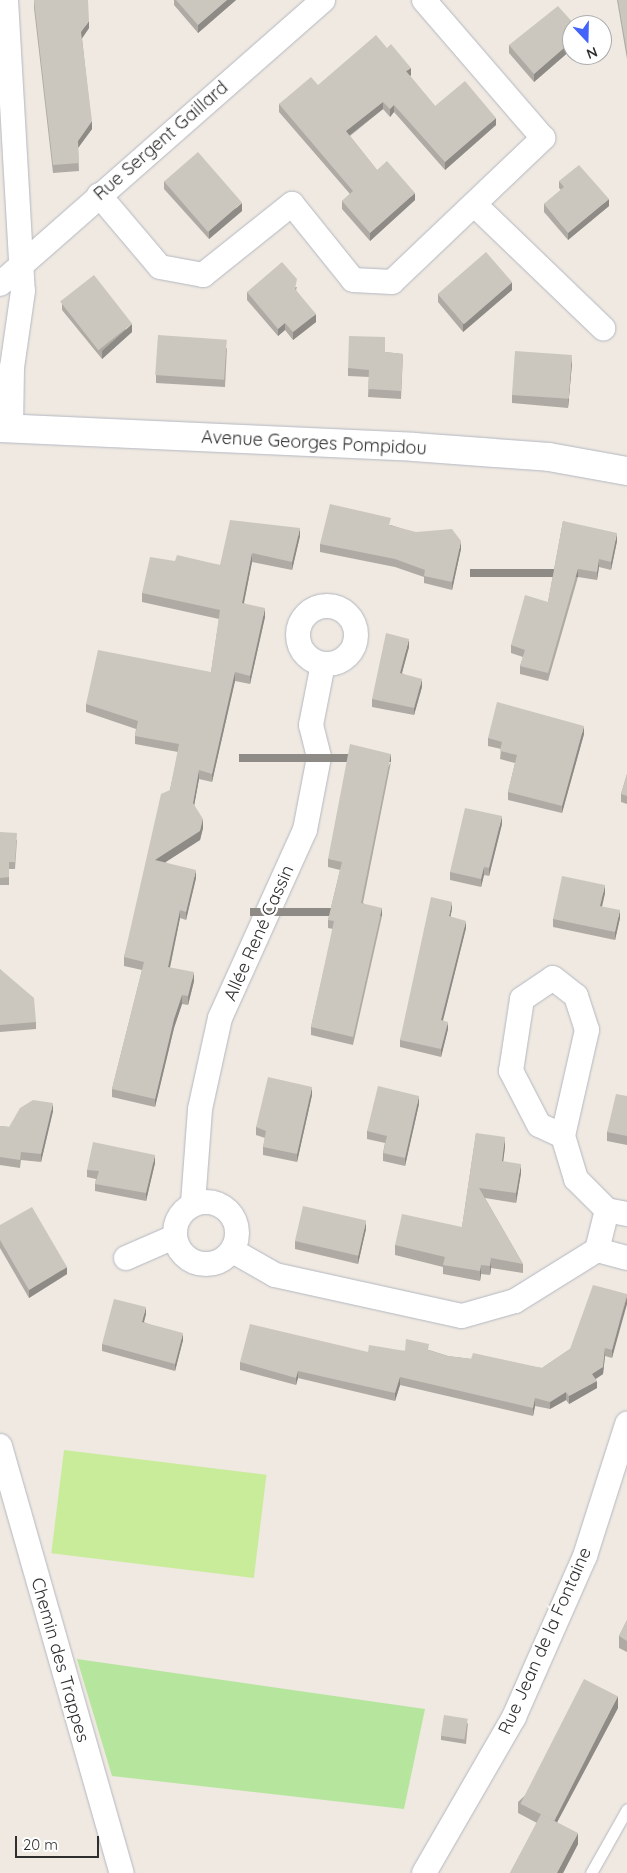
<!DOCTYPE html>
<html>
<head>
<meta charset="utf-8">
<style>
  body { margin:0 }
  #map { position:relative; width:627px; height:1873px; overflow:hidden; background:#efe9e1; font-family:Quicksand,sans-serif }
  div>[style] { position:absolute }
  .green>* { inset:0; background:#b6e59e }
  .pitch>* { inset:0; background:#c9ec9a; transform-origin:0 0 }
  .roads { filter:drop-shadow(0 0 1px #b4b7c1) drop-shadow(0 0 1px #b4b7c1) }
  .lane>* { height:11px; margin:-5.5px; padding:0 5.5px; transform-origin:5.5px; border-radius:5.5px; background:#fff }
  .street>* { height:24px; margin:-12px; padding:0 12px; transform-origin:12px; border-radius:12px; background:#fff }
  .street>.ring { margin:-12px; padding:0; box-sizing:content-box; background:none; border:24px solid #fff; border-radius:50% }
  .secondary>* { height:28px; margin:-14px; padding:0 14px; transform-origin:14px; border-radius:14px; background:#fff }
  .wall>* { inset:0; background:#afaba4 }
  .shaded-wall>* { inset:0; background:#8e8b86; transform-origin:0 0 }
  .building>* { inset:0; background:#cbc7bf; transform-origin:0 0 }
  span { translate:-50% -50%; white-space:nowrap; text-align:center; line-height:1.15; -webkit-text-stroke:4.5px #fff; paint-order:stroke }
  .street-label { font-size:18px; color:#2e2e2e }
  .north { position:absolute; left:562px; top:15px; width:50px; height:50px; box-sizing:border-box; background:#fff; border:1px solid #ababab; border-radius:50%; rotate:159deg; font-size:14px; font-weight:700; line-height:20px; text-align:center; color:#2e2e2e }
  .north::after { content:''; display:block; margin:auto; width:18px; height:22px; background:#4264fb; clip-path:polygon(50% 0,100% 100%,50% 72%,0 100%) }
  .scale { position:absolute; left:15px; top:1836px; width:84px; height:22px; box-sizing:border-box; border:2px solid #2e2e2e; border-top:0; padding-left:6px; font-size:15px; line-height:18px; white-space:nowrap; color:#2e2e2e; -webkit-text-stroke:4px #fff; paint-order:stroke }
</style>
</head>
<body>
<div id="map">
  <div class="green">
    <div style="clip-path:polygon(77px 1659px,425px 1709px,404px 1809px,112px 1776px)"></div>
  </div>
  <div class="pitch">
    <div style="left:64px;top:1450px;width:204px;height:104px;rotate:7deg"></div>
  </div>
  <div class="roads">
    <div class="lane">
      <div style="left:591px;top:1873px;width:73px;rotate:-60.6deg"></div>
    </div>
    <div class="street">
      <div style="left:6px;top:0;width:291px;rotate:86.7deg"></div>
      <div style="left:23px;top:291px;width:77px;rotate:98.2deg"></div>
      <div style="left:12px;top:367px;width:62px;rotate:90.9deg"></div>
      <div style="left:99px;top:195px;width:94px;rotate:49.7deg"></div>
      <div style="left:160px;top:267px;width:44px;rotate:10.5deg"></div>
      <div style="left:203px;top:275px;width:114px;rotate:-38.6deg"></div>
      <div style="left:292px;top:204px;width:97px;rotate:51.2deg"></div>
      <div style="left:353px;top:280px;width:39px;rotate:3deg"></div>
      <div style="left:392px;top:282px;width:209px;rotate:-43.6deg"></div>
      <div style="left:543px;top:138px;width:182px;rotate:-130.8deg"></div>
      <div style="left:475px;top:205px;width:178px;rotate:43.9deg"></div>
      <div style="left:0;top:284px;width:430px;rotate:-41.3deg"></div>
      <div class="ring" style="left:298px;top:606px;width:34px;height:34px"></div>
      <div style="left:563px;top:1136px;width:26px;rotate:-155deg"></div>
      <div style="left:539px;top:1125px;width:61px;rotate:-117.4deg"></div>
      <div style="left:511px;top:1071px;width:73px;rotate:-81.3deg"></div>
      <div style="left:522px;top:999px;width:37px;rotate:-34deg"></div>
      <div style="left:553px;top:978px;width:29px;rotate:38deg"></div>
      <div style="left:576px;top:996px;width:36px;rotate:72deg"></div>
      <div style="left:587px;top:1030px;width:109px;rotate:102.8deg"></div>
      <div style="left:563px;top:1136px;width:45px;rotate:73.2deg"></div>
      <div style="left:576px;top:1179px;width:44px;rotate:45deg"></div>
      <div class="ring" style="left:175px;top:1202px;width:38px;height:38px"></div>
      <div style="left:193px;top:1203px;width:94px;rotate:-85.7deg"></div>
      <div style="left:200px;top:1109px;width:93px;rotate:-77.6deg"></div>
      <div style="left:220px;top:1018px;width:206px;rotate:-65.7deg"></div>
      <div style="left:305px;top:830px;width:74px;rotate:-79.1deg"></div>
      <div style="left:319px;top:757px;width:33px;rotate:-104deg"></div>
      <div style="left:311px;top:725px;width:62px;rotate:-78.9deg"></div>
      <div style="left:627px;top:1214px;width:20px;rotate:-169deg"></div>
      <div style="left:607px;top:1210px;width:41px;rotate:104deg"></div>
      <div style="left:597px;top:1250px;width:31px;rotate:15deg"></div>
      <div style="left:233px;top:1251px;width:48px;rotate:29.7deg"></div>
      <div style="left:275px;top:1275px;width:191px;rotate:12.4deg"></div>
      <div style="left:462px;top:1316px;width:55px;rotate:-15.8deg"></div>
      <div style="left:515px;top:1301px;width:97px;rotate:-31.9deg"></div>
      <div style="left:126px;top:1258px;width:52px;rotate:-23.6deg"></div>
      <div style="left:0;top:1446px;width:444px;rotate:74.1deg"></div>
      <div style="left:424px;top:1873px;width:180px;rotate:-60deg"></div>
      <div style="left:514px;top:1717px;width:176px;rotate:-66.2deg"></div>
      <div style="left:585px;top:1556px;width:139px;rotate:-72.3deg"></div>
    </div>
    <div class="secondary">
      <div style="left:0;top:428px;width:414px;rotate:2.6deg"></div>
      <div style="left:414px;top:447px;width:135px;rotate:4.2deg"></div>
      <div style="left:549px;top:457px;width:79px;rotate:10.2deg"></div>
    </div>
  </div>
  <div class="wall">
    <div style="clip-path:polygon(34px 0,89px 28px,82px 38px,92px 129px,78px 148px,79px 171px,53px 173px,34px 8px)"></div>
    <div style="clip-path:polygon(174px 0,236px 0,198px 33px,174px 5px)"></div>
    <div style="clip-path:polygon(617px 0,627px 0,627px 59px)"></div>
    <div style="clip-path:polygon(572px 25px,572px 49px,534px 82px,509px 53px,509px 45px)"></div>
    <div style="clip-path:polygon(411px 75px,410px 76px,435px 106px,496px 125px,445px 170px,394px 112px,390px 117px,383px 109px,350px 136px,377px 170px,415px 200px,370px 241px,342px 209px,342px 201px,350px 194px,279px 112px,279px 104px,318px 85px)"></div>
    <div style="clip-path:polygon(164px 181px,242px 211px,209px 239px,164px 189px)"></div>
    <div style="clip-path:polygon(559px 181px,609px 206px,568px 240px,544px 212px,544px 204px,561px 190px,559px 188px)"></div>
    <div style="clip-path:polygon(297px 287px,296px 290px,316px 322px,293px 340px,285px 330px,278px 336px,247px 300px,247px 292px)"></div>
    <div style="clip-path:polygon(512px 290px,463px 332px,438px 302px,438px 294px)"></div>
    <div style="clip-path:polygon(62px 303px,132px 332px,102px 359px,62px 310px)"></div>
    <div style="clip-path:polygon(227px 348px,225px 387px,156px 383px,156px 375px)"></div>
    <div style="clip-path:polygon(385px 352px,403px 354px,401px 399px,368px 397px,369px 377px,348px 376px,348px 368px)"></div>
    <div style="clip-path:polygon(572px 363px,568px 408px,512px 403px,512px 395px)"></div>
    <div style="clip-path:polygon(563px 521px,617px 541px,611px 570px,599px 567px,597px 580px,578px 577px,548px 681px,520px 674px,520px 666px,523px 657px,511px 653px,511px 645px,548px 602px)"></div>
    <div style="clip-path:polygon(391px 525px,461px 549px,452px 590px,424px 583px,424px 577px,395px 567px,320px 552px,320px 544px)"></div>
    <div style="clip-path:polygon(300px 536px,292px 570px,252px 562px,244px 603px,265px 617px,250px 684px,235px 681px,212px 782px,199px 779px,194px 805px,203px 828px,200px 840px,165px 862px,196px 878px,186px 920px,180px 918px,170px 968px,194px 981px,188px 1005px,182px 1004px,174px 1028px,155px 1107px,112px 1097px,112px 1089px,142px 970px,124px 966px,124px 957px,170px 790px,178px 752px,135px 744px,135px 736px,136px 729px,86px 712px,86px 704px,211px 672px,219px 619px,142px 602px,142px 593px,175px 561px,220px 565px)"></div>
    <div style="clip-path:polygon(409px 647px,402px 673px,422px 687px,414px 715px,372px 707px,372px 699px)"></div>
    <div style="clip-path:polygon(584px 734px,562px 813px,508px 800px,508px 792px,515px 763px,500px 759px,501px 749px,488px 746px,488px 738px)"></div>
    <div style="clip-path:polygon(391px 762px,363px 903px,382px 916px,353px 1045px,311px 1035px,311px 1027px,333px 929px,328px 928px,328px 920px,340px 870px,328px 867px,328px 859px)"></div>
    <div style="clip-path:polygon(627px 774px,627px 804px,621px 802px,621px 794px)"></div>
    <div style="clip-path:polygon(502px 824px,489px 876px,484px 875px,481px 887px,450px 880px,450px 872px)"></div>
    <div style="clip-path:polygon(0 832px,17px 840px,15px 869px,9px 869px,9px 885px,0 885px)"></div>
    <div style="clip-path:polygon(605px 893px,602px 907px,620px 918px,615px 940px,553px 927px,553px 919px)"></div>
    <div style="clip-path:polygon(452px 909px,450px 917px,466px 928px,443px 1020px,448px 1029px,441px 1057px,400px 1047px,400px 1040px)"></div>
    <div style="clip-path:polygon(0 969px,36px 1022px,36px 1029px,0 1032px)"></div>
    <div style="clip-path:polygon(312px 1095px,297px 1162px,263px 1155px,263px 1147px,265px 1138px,256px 1135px,256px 1127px)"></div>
    <div style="clip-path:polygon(627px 1096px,627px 1145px,607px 1141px,607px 1132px)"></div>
    <div style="clip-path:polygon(419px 1104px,405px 1166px,383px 1161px,383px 1153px,385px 1143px,367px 1139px,367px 1131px)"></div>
    <div style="clip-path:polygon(53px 1111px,41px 1162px,21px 1160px,20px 1168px,0 1165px,0 1126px,9px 1127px)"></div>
    <div style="clip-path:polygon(476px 1133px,505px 1147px,503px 1161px,521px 1173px,516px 1203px,485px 1198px,523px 1264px,523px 1273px,491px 1268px,490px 1275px,481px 1274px,480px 1281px,443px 1274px,443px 1267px,395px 1255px,395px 1245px,462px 1227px)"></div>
    <div style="clip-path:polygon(155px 1163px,146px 1201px,95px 1191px,95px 1184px,96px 1179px,87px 1177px,87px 1170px)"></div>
    <div style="clip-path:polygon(0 1225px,67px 1274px,29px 1298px,0 1248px)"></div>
    <div style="clip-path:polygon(366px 1229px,358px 1264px,295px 1249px,295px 1241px)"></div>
    <div style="clip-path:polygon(627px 1294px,612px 1358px,605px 1356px,603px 1374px,596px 1379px,597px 1388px,569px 1404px,566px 1400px,550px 1409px,535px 1406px,533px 1416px,400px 1385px,395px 1401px,298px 1378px,296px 1385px,240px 1370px,240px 1362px,368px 1352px,429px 1350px,448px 1356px,542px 1368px,570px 1349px)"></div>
    <div style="clip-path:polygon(146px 1314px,144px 1322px,183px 1340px,175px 1371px,102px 1351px,102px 1344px)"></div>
    <div style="clip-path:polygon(627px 1620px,627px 1652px,619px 1648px,619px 1636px)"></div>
    <div style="clip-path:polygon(618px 1708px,557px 1822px,578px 1844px,563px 1873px,510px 1873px,537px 1823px,518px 1813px,518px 1802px)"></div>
    <div style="clip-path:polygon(468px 1723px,466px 1744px,441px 1740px,441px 1736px)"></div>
  </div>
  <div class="shaded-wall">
    <div style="clip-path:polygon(227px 0,236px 0,198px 33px,198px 25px)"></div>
    <div style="clip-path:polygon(89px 21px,89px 28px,81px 40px,81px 32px)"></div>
    <div style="clip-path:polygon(572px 41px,572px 49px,534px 82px,534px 74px)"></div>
    <div style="clip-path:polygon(411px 68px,411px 75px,406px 79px,406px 71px)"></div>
    <div style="clip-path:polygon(383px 102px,383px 109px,346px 138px,346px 131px)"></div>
    <div style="clip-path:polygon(394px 105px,394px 112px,390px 117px,390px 109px)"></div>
    <div style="clip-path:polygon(496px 118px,496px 125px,445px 170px,445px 162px)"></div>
    <div style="clip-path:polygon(92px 121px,92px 129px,78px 148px,78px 141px)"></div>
    <div style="clip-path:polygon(415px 193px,415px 200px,370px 241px,370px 233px)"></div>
    <div style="clip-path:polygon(609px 199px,609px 206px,568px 240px,568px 233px)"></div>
    <div style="clip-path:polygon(242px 203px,242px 211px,209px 239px,209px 231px)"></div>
    <div style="clip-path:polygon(512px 282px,512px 290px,463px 332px,463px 324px)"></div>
    <div style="clip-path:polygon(316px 314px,316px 322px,293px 340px,293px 332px)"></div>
    <div style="clip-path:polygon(285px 323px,285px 330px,278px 336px,278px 329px)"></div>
    <div style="clip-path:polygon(132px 324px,132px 332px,102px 359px,102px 351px)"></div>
    <div style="clip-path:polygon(572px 355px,572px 363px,568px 408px,568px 400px)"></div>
    <div style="clip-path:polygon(300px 528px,300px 536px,292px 570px,292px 562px)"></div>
    <div style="clip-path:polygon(617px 533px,617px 541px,611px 570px,611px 562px)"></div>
    <div style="clip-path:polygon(461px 541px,461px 549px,452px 590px,452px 582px)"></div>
    <div style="clip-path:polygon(252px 553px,252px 562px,242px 612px,242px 603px)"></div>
    <div style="clip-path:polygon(599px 559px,599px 567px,597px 580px,597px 572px)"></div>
    <div style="left:578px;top:569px;width:8px;height:108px;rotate:90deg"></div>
    <div style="clip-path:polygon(265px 608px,265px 617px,250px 684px,250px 676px)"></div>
    <div style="clip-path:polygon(409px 639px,409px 647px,400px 680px,400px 673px)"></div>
    <div style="clip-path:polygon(235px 672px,235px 681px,212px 782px,212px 774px)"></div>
    <div style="clip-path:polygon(422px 679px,422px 687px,414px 715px,414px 708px)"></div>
    <div style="clip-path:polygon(584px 726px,584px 734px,562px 813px,562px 806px)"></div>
    <div style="left:391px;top:754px;width:8px;height:152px;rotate:90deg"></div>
    <div style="clip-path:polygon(199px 770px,199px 779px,193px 812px,193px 803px)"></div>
    <div style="clip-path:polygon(502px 816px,502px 824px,489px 876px,489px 868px)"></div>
    <div style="clip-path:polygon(203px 819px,203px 828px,200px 840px,155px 869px,155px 860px)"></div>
    <div style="clip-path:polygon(484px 867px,484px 875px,481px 887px,481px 879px)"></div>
    <div style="clip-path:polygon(196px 870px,196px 878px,186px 920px,186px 912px)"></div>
    <div style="clip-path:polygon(605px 885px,605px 893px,600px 914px,600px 906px)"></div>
    <div style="clip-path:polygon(452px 902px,452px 909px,449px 924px,449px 916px)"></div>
    <div style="left:382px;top:908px;width:8px;height:132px;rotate:90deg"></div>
    <div style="clip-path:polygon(180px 910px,180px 918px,168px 976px,168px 967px)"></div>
    <div style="clip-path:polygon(620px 910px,620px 918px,615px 940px,615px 932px)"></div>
    <div style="clip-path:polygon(466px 921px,466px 928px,441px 1028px,441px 1020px)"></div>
    <div style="clip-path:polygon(194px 972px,194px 981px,188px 1005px,188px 996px)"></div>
    <div style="clip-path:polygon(182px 995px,182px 1004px,174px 1028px,155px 1107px,155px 1099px,174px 1019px)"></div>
    <div style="clip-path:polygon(448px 1022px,448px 1029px,441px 1057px,441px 1049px)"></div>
    <div style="clip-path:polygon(312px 1087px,312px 1095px,297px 1162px,297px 1154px)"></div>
    <div style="clip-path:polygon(419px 1096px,419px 1104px,405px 1166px,405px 1158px)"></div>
    <div style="clip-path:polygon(53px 1103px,53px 1111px,41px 1162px,41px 1154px)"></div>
    <div style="clip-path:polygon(505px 1137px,505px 1147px,502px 1171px,502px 1161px)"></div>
    <div style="clip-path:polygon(155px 1155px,155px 1163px,146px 1201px,146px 1193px)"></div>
    <div style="clip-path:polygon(521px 1164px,521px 1173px,516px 1203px,516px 1193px)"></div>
    <div style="clip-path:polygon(366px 1221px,366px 1229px,358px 1264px,358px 1256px)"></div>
    <div style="clip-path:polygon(491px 1258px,491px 1268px,490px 1275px,490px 1266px)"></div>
    <div style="clip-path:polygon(481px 1265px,481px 1274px,480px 1281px,480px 1271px)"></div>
    <div style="clip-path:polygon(67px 1267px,67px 1274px,29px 1298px,29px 1290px)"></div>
    <div style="clip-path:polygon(627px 1296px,627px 1304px,612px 1358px,612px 1350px)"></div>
    <div style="clip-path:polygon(146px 1307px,146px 1314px,142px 1329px,142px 1322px)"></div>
    <div style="clip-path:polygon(183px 1333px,183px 1340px,175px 1371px,175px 1364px)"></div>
    <div style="clip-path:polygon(605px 1348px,605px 1356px,603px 1374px,592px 1381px,592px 1374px)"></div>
    <div style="clip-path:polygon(298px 1371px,298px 1378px,296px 1385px,296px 1378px)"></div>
    <div style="clip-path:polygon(400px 1377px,400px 1385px,395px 1401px,395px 1393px)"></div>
    <div style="clip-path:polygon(597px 1381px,597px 1388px,569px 1404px,569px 1396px)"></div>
    <div style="clip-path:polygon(566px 1392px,566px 1400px,550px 1409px,550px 1402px)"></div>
    <div style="clip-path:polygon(535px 1398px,535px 1406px,533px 1416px,533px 1408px)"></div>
    <div style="clip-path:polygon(618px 1696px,618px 1708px,553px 1830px,553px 1819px)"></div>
    <div style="clip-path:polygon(578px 1833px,578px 1844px,563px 1873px,557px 1873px)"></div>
  </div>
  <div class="building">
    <div style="clip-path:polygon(34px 0,88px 0,89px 21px,81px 32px,92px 121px,78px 141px,79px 163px,53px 165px)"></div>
    <div style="clip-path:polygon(176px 0,227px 0,198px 25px)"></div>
    <div style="clip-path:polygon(618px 0,627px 0,627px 52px)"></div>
    <div style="clip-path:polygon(558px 6px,575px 25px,572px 25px,572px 41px,534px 74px,509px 45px)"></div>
    <div style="clip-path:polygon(376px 35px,387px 48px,391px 44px,411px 68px,406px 71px,435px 106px,465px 81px,496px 118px,445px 162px,394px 105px,390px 109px,383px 102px,346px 131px,377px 170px,387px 161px,415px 193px,370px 233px,342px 201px,353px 191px,279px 104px,311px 77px,318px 85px)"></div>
    <div style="left:198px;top:152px;width:67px;height:45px;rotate:49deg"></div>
    <div style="clip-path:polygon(579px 165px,609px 199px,568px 233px,544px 204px,564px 187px,559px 181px)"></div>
    <div style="left:486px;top:252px;width:40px;height:64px;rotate:49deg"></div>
    <div style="clip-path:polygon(282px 262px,297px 279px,295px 289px,316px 314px,293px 332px,285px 323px,278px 329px,247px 292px)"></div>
    <div style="left:94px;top:275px;width:62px;height:43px;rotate:52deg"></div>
    <div style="left:158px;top:335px;width:69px;height:40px;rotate:4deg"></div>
    <div style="clip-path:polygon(349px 336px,385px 337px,385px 352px,403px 354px,401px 391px,368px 389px,369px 370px,348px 368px)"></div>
    <div style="left:515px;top:351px;width:57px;height:44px;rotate:4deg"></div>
    <div style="clip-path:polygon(330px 504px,391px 518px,389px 525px,416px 532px,452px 529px,461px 541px,452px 582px,424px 576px,425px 570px,395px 559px,320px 544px)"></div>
    <div style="clip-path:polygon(230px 520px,300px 528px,292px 562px,252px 553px,242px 603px,265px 608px,250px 676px,235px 672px,212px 774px,199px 770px,193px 803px,203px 819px,200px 831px,155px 860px,196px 870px,186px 912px,180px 910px,168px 967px,194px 972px,188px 996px,182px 995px,174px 1019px,155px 1099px,112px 1089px,144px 962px,124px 957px,161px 794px,170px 790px,179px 744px,135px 736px,138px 721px,86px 704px,98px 650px,211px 672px,220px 610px,142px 593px,150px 557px,175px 561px,177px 555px,220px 565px)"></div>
    <div style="clip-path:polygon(563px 521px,617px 533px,611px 562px,599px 559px,597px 572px,578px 569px,548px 673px,520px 666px,525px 650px,511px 645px,525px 595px,548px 602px)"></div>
    <div style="clip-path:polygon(386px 633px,409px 639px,400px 673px,422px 679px,414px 708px,372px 699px)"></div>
    <div style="clip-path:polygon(497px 702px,584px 726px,562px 806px,508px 792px,517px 755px,500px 751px,502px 742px,488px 738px)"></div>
    <div style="clip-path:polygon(350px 744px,391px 754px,361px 903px,382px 908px,353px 1037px,311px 1027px,334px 921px,328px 920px,342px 862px,328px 859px)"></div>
    <div style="clip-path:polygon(627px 774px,627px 796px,621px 794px)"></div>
    <div style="clip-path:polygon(465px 808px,502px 816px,489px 868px,484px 867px,481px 879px,450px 872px)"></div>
    <div style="clip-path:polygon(0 832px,17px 833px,15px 862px,9px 862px,9px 877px,0 878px)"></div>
    <div style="clip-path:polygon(562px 876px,605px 885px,600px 906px,620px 910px,615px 932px,553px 919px)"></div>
    <div style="clip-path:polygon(431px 897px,452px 902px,449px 916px,466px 921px,441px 1020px,448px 1022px,441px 1049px,400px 1040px)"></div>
    <div style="clip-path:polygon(0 969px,34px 998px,36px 1022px,0 1025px)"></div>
    <div style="clip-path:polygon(268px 1077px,312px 1087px,297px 1154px,263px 1147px,266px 1131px,256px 1127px)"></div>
    <div style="clip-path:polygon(378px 1086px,419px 1096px,405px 1158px,383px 1153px,387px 1136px,367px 1131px)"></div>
    <div style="clip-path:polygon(616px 1094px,627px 1096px,627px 1136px,607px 1132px)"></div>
    <div style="clip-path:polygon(33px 1100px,53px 1103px,41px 1154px,21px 1152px,20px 1160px,0 1157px,0 1126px,9px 1127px,20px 1108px)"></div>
    <div style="clip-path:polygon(476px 1133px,505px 1137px,502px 1161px,521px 1164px,516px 1193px,479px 1188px,523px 1264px,491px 1258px,490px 1266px,481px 1265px,480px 1271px,443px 1265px,445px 1257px,395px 1245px,402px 1214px,462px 1227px)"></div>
    <div style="clip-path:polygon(93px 1142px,155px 1155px,146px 1193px,95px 1184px,99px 1171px,87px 1170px)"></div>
    <div style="left:303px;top:1206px;width:65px;height:36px;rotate:13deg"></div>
    <div style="clip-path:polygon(32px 1207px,67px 1267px,29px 1290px,0 1240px,0 1225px)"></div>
    <div style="clip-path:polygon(593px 1285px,627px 1294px,612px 1350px,605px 1348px,603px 1367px,592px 1374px,597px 1381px,569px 1396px,566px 1392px,550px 1402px,535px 1398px,533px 1408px,400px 1377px,395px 1393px,298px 1371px,296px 1378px,240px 1362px,250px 1324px,368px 1352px,369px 1345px,405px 1351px,406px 1339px,429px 1344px,428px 1350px,448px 1356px,471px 1359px,473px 1353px,542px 1368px,570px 1349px)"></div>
    <div style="clip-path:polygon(114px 1299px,146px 1307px,142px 1322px,183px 1333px,175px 1364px,102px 1344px)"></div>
    <div style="clip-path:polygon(627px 1620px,627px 1641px,619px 1636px)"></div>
    <div style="left:584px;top:1679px;width:38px;height:140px;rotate:27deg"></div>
    <div style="left:444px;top:1715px;width:24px;height:21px;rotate:9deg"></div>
    <div style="clip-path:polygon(541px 1814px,578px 1833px,557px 1873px,510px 1873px)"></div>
  </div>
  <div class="street-label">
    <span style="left:161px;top:141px;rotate:-41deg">Rue Sergent Gaillard</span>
    <span style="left:314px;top:443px;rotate:3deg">Avenue Georges Pompidou</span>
    <span style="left:259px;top:933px;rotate:-66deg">Allée René Cassin</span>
    <span style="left:545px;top:1641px;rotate:-66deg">Rue Jean de la Fontaine</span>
    <span style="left:60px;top:1660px;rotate:74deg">Chemin des Trappes</span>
  </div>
  <div class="north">N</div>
  <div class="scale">20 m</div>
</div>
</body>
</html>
